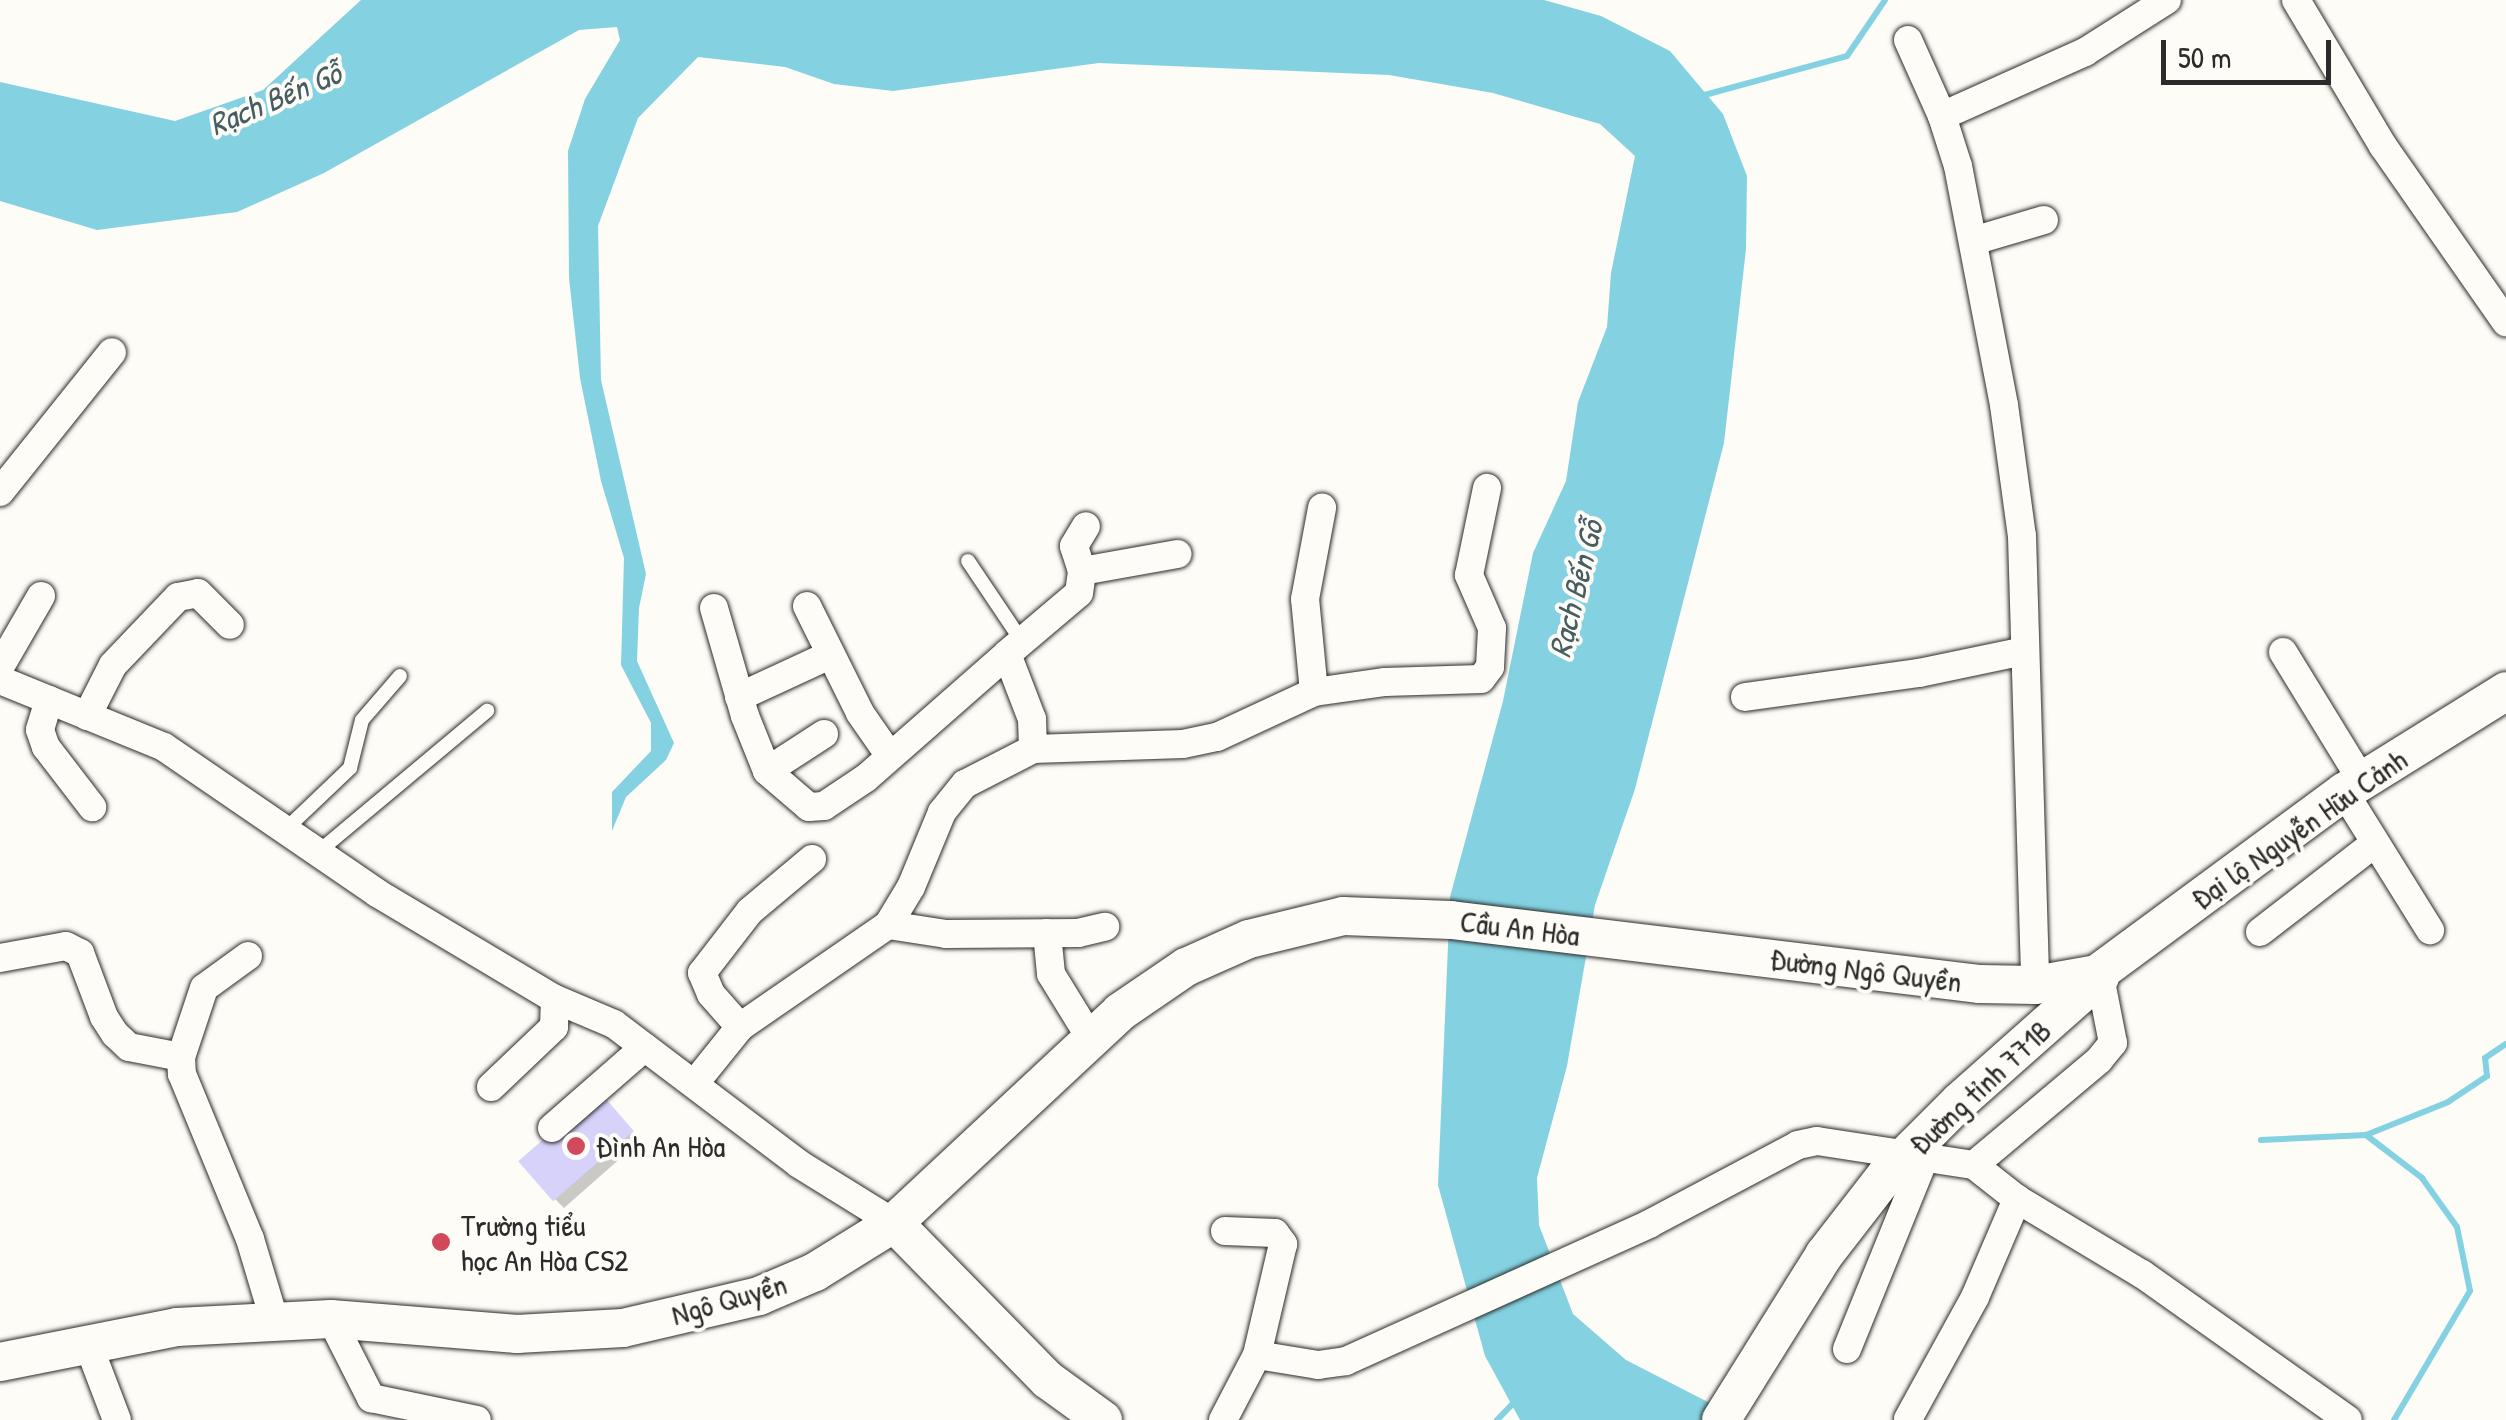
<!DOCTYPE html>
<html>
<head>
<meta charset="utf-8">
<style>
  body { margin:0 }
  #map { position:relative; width:2506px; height:1420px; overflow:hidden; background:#fdfcf7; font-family:"Patrick Hand",sans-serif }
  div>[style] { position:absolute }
  .water>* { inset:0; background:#84d2e1 }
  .shadow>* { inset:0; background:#0003 }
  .stream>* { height:6px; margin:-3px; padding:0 3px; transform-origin:3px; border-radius:3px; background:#84d2e1 }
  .building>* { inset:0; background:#d6d2fa; transform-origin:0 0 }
  .roads { filter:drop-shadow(0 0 2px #2b2b2b) drop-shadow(0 0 2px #2b2b2b) }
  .lane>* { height:14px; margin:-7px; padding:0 7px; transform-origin:7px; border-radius:7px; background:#fdfcf7 }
  .street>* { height:28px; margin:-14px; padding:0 14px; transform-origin:14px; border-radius:14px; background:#fdfcf7 }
  .secondary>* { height:38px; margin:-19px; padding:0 19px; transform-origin:19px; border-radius:19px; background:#fdfcf7 }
  .dots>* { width:28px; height:28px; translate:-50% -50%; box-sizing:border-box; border:5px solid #fdfcf7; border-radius:50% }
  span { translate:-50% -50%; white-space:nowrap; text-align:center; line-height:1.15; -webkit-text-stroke:8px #fdfcf7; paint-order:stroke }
  .street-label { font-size:30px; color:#2b2b2b }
  .poi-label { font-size:30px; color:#2b2b2b }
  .left { translate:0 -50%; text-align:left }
  .water-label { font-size:32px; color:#465d62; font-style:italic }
  .scale { position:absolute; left:2161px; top:40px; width:170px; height:45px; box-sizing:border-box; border:5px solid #2b2b2b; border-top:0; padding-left:12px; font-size:30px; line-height:35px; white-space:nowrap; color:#2b2b2b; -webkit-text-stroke:8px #fdfcf7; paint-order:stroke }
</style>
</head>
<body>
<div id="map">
  <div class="water">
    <div style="clip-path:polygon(361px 0,1544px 0,1601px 16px,1670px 51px,1723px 114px,1747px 176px,1746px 249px,1724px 443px,1635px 789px,1595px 905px,1567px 1066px,1537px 1178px,1539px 1225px,1573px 1314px,1626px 1360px,1743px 1420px,1520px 1420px,1485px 1356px,1438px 1185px,1450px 897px,1503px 701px,1533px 553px,1566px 481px,1578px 402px,1607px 327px,1611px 273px,1635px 156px,1600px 124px,1493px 93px,1389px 75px,1099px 63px,893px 91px,834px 84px,785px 67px,698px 57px,638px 118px,598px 226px,601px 380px,646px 574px,639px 608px,637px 661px,674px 743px,666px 760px,626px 797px,612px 831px,612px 792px,651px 751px,651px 723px,621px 665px,624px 558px,601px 481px,580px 378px,569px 278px,568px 151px,585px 99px,620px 40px,617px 27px,579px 30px,324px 173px,237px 212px,97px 230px,0 201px,0 82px,175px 121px,263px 90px)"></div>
  </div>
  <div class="shadow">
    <div style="clip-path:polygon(607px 1103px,640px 1141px,564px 1208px,555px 1199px)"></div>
  </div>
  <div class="stream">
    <div style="left:1701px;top:96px;width:151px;rotate:-15.3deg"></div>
    <div style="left:1847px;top:56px;width:68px;rotate:-55.8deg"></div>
    <div style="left:2366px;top:1135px;width:88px;rotate:-21.9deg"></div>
    <div style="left:2448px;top:1102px;width:47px;rotate:-33.7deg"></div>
    <div style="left:2487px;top:1076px;width:18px;rotate:-96deg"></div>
    <div style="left:2485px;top:1058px;width:25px;rotate:-34deg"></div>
    <div style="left:2261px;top:1140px;width:105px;rotate:-2.7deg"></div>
    <div style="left:2366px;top:1135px;width:71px;rotate:37.5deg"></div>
    <div style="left:2422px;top:1178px;width:60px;rotate:54.5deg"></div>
    <div style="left:2457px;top:1227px;width:65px;rotate:78.5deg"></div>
    <div style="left:2470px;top:1291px;width:150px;rotate:120.5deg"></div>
    <div style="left:1497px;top:1420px;width:28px;rotate:-46deg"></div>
  </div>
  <div class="building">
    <div style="left:599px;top:1091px;width:53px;height:107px;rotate:49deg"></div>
  </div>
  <div class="roads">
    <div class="lane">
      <div style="left:968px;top:561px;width:95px;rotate:56.1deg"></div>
      <div style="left:285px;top:830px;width:90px;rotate:-43.6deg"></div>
      <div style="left:350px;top:768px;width:49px;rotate:-76deg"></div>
      <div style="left:362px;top:720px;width:58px;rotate:-49.2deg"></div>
      <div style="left:317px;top:853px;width:222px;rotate:-39.9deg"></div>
    </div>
    <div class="street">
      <div style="left:2296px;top:0;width:170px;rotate:59.2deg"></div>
      <div style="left:2383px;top:146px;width:215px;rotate:55.1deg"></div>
      <div style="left:1908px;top:40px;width:83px;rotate:65.9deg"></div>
      <div style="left:1942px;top:116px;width:52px;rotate:72.3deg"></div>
      <div style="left:1958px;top:166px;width:243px;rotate:79.1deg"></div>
      <div style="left:2004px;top:405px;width:132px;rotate:82.2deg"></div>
      <div style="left:2022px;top:536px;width:449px;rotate:88.3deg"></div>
      <div style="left:1942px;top:116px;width:157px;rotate:-24.1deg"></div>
      <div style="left:2085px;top:52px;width:97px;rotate:-32.4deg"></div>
      <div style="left:1973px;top:241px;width:74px;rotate:-16.5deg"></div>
      <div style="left:0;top:492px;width:179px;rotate:-51.3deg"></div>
      <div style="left:1082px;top:571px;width:97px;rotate:-10.1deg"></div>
      <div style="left:807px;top:606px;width:119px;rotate:63.6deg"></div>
      <div style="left:860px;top:713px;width:52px;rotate:55.1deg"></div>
      <div style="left:714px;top:608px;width:112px;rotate:74deg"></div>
      <div style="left:745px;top:716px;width:59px;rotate:68.2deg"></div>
      <div style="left:767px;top:771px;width:55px;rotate:40.6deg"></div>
      <div style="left:809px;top:807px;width:15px;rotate:-4deg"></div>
      <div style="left:824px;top:806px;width:50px;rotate:-33.7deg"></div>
      <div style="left:866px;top:778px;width:188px;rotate:-41.3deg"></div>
      <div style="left:1007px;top:654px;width:70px;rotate:69deg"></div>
      <div style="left:1032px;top:719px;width:30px;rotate:88deg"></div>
      <div style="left:2283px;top:652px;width:151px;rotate:58.5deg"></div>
      <div style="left:1007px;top:654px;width:94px;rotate:-40.3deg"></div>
      <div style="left:1079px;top:593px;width:22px;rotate:-82deg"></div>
      <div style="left:1082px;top:571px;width:26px;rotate:-108deg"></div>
      <div style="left:1074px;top:546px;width:23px;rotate:-59deg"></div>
      <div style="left:0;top:667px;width:82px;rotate:-60deg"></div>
      <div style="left:0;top:680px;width:177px;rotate:22.2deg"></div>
      <div style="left:164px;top:747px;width:258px;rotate:34.4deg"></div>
      <div style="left:377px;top:893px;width:207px;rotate:30.8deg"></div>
      <div style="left:555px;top:999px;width:64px;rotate:23deg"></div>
      <div style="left:614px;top:1024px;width:232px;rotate:37.1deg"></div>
      <div style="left:799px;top:1164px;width:112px;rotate:31.8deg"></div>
      <div style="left:1314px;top:692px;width:93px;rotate:-95.5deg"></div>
      <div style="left:1305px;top:599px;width:93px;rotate:-79.4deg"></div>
      <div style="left:739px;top:697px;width:100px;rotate:-24.8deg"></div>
      <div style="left:1745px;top:697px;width:176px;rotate:-7.9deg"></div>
      <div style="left:1919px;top:673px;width:107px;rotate:-11.8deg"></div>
      <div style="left:49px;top:700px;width:31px;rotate:107deg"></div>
      <div style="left:40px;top:730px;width:18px;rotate:71deg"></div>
      <div style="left:46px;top:747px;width:76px;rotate:52.5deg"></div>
      <div style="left:87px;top:716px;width:57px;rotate:-63deg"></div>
      <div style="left:113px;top:665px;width:94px;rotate:-46.3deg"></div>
      <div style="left:178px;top:597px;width:20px;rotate:-11deg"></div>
      <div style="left:198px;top:593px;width:45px;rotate:45deg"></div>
      <div style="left:767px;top:771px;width:68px;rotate:-33deg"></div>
      <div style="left:2344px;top:792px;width:163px;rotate:58.1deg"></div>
      <div style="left:888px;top:925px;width:59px;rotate:8.8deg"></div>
      <div style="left:946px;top:934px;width:132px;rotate:-0.4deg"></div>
      <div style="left:1078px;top:933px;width:28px;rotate:-13deg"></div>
      <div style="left:2260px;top:932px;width:144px;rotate:-37.7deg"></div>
      <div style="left:1047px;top:933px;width:41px;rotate:84.4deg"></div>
      <div style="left:1051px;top:974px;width:76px;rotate:58.4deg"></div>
      <div style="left:248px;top:956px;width:54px;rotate:144deg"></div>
      <div style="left:204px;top:988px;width:73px;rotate:108.4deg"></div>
      <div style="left:181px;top:1057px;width:17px;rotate:87deg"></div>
      <div style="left:182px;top:1074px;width:178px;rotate:67.6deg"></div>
      <div style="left:250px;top:1239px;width:84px;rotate:73.3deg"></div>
      <div style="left:0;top:958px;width:67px;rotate:-10.3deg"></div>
      <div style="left:66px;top:946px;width:16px;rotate:27deg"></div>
      <div style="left:80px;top:953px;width:68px;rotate:69.4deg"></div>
      <div style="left:104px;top:1017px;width:20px;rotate:57deg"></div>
      <div style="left:115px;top:1034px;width:19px;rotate:43deg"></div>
      <div style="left:129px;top:1047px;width:53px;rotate:10.9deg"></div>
      <div style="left:740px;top:1027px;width:44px;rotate:-131.3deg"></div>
      <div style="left:711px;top:994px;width:23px;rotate:-113deg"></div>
      <div style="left:702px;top:973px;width:78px;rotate:-52.3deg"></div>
      <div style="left:750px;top:911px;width:81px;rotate:-40deg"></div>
      <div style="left:695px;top:1083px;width:72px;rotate:-51.2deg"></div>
      <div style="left:740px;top:1027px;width:180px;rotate:-34.6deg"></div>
      <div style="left:888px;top:925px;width:44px;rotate:-58.8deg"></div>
      <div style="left:911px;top:887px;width:81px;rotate:-67.5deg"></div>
      <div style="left:942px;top:812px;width:36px;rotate:-51deg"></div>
      <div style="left:965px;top:784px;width:76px;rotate:-27.2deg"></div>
      <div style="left:1033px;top:749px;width:150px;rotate:-1.9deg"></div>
      <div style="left:1183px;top:744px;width:35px;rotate:-12deg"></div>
      <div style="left:1217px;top:737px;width:107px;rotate:-24.9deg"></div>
      <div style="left:1314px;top:692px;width:72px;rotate:-8deg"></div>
      <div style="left:1385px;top:682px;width:96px;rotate:-1.8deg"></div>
      <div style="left:1481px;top:679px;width:15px;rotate:-53deg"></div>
      <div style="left:1490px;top:667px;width:39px;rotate:-87deg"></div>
      <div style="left:1492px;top:628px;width:58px;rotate:-113.5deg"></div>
      <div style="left:1469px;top:575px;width:89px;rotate:-78.3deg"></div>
      <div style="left:491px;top:1087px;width:87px;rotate:-43.6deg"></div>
      <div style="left:554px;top:1027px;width:28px;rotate:-88deg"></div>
      <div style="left:552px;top:1128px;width:123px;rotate:-41.1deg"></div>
      <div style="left:2017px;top:1199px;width:146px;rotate:31deg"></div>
      <div style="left:2142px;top:1274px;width:252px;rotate:35.3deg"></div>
      <div style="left:1225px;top:1231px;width:50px;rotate:2.3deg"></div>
      <div style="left:1275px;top:1233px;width:14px;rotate:54deg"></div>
      <div style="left:1283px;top:1244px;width:114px;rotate:103.2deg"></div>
      <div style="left:331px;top:1319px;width:89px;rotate:63.1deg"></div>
      <div style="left:371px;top:1398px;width:108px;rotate:11.7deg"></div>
      <div style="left:88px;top:1344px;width:81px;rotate:69.1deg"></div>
      <div style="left:1847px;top:1349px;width:207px;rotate:-67.9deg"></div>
      <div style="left:1908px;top:1419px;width:139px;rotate:-61.2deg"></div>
      <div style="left:1975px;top:1297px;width:107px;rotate:-66.8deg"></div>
      <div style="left:2017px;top:1199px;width:55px;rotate:-141.7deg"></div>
      <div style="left:1223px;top:1420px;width:73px;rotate:-62.4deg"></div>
      <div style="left:1257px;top:1355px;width:62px;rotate:9.3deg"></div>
      <div style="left:1318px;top:1365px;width:28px;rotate:-8deg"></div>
      <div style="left:1346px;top:1361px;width:333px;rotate:-24.3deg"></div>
      <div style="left:1649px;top:1224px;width:169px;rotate:-27.9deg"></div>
      <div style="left:1798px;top:1145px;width:19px;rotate:-12deg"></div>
      <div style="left:1817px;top:1141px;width:159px;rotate:8.7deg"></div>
      <div style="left:1974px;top:1165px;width:163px;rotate:-40deg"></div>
      <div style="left:2099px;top:1060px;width:22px;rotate:-51deg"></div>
      <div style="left:2113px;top:1043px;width:67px;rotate:-101.1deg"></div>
    </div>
    <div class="secondary">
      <div style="left:894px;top:1223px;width:220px;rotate:45.6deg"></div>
      <div style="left:1048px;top:1380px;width:68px;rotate:36deg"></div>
      <div style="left:0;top:1362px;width:180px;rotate:-11.2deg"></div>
      <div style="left:177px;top:1327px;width:154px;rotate:-3deg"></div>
      <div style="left:331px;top:1319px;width:187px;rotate:4.6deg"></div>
      <div style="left:517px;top:1334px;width:106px;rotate:-3.2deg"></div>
      <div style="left:623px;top:1328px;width:140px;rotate:-13.2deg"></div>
      <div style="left:759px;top:1296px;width:61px;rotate:-23.2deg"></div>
      <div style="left:815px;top:1272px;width:93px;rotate:-31.8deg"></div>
      <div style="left:894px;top:1223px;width:309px;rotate:-43deg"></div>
      <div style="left:1120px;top:1012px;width:80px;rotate:-34.3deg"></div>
      <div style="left:1186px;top:967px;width:69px;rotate:-24deg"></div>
      <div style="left:1249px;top:939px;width:97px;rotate:-13.7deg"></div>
      <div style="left:1343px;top:916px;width:108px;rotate:2.1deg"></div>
      <div style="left:1451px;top:920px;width:533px;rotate:6.9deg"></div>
      <div style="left:1980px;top:984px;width:55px;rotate:1deg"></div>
      <div style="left:2035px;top:985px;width:63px;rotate:-10.1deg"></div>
      <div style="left:2097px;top:974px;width:307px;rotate:-36.4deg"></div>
      <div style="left:2344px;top:792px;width:191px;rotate:-31.9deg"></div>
      <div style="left:1721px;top:1420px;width:195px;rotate:-58deg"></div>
      <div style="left:1824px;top:1255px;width:101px;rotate:-52.2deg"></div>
      <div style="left:1886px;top:1175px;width:103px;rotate:-45deg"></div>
      <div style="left:1959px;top:1102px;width:188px;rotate:-41.6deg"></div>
      <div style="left:2100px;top:977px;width:4px;rotate:-135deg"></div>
    </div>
  </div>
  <div class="dots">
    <div style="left:576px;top:1146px;background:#d1495b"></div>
    <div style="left:441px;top:1242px;background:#d1495b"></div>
  </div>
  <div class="street-label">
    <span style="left:2299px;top:829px;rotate:-35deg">Đại lộ Nguyễn Hữu Cảnh</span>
    <span style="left:1520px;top:928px;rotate:7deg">Cầu An Hòa</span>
    <span style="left:1866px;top:970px;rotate:7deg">Đường Ngô Quyền</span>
    <span style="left:1980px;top:1087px;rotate:-43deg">Đường tỉnh 771B</span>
    <span style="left:729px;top:1299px;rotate:-16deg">Ngô Quyền</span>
  </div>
  <div class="poi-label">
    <span class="left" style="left:596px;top:1146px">Đình An Hòa</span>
    <span class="left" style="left:461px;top:1242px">Trường tiểu<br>học An Hòa CS2</span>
  </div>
  <div class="water-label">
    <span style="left:275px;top:99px;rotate:-23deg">Rạch Bến Gỗ</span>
    <span style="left:1576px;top:589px;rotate:-76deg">Rạch Bến Gỗ</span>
  </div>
  <div class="scale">50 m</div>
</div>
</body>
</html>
